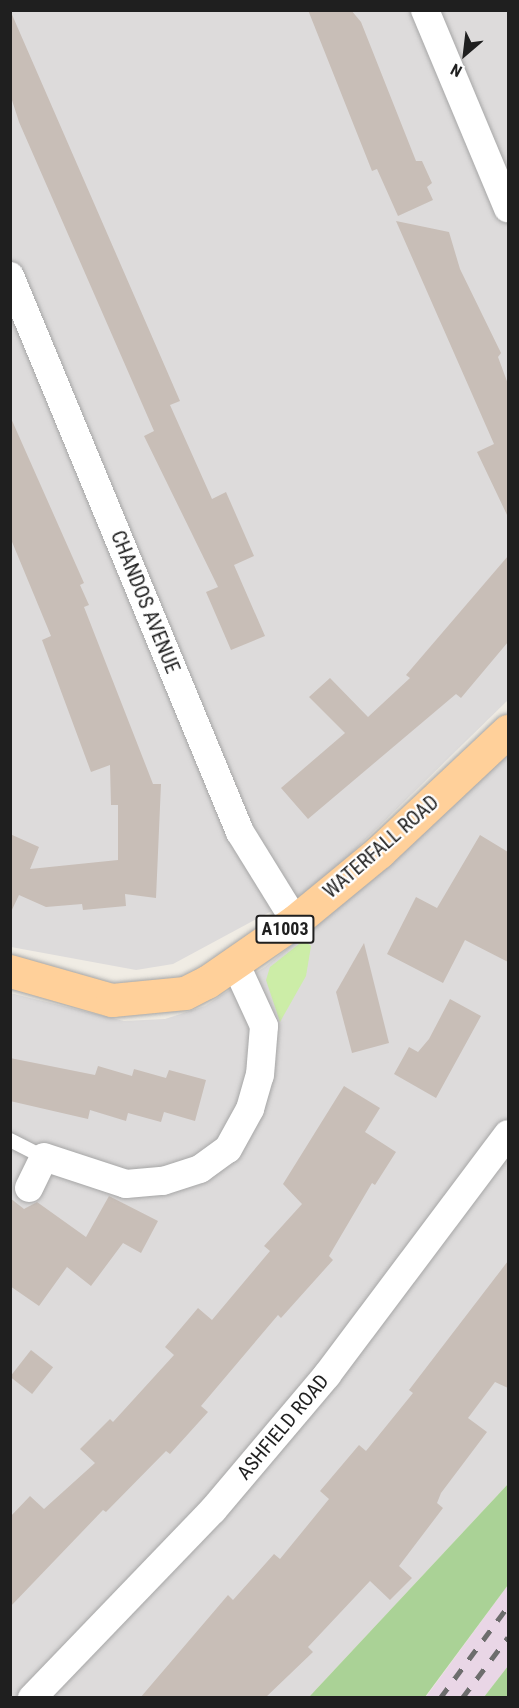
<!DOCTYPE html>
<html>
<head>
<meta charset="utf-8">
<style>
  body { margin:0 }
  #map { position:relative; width:519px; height:1708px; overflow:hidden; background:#f0ece4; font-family:"Roboto Condensed",sans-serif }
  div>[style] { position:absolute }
  .residential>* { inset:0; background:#dddbdb }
  .industrial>* { inset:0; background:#e9d6e6 }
  .grass>* { inset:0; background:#cceda7 }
  .forest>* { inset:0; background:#aad296 }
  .building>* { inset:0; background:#c8beb7; transform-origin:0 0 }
  .roads { filter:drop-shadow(0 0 2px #a6a6a6) drop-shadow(0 0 2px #a6a6a6) }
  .service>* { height:14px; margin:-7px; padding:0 7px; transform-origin:7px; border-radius:7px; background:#fff }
  .minor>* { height:28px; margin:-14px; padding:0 14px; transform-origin:14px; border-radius:14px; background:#fff }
  .primary>* { height:33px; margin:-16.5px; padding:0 16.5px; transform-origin:16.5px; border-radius:16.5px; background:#ffd09a }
  .rail>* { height:4.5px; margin-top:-2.25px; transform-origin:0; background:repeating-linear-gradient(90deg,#6d6d6d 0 12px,transparent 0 24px) }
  span { translate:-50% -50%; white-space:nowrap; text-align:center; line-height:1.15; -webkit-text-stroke:4.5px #fff; paint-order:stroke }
  .shield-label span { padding:2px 4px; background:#fff; border:2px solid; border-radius:4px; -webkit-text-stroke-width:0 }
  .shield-label { font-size:18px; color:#1f1f1f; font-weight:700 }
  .street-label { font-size:20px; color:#1f1f1f }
  .frame { position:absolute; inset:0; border:12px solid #1f1f1f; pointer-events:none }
  .north { position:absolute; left:435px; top:24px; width:60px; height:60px; -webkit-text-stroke:4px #fff; paint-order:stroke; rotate:208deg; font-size:16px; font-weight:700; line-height:24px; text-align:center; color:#1f1f1f }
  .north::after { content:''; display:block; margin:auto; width:21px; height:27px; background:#1f1f1f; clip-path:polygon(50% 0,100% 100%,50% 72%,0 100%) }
</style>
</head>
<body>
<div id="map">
  <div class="residential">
    <div style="clip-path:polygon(11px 11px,508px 11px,508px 700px,318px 886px,173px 964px,136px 970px,11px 947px)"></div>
    <div style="clip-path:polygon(508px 754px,508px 1484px,309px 1697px,11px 1697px,10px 993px,124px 1021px,165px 1019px,205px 1006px,265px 967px,388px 867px)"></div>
  </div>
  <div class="industrial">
    <div style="clip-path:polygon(508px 1585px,508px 1666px,484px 1697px,425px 1698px)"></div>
  </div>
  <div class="grass">
    <div style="clip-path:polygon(304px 940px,311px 946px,306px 976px,280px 1022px,266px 980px,270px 967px)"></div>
  </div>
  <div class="forest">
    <div style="clip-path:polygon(508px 1484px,508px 1585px,425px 1697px,309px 1697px)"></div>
    <div style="clip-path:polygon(508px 1666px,508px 1697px,484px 1697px)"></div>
  </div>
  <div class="building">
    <div style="clip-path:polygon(10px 10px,180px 401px,170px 405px,212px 499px,226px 492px,254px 556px,234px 565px,265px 636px,231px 650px,206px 592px,218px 587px,144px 436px,154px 431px,19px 122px,10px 94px)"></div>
    <div style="clip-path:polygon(308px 10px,351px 10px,361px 22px,416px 161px,422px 161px,432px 183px,427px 187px,433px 200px,398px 216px,377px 169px,372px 171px)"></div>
    <div style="clip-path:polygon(396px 221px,449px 232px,460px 269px,501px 353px,498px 357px,508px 384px,508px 517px,477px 452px,494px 444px)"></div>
    <div style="clip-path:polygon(10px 416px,84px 583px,80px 585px,89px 605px,84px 607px,153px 784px,161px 784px,156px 898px,125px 894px,126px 906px,83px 910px,82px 904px,46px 907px,19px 895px,10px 914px,10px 834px,39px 847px,30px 869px,118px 860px,118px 805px,111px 805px,110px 765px,91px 772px,42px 640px,51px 636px,10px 537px)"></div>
    <div style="clip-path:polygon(508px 556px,508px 642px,461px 698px,456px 694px,308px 819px,281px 788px,345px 733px,309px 697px,330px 678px,368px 717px,410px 678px,406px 675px)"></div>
    <div style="clip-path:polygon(480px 835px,508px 852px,508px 962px,465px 940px,443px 983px,387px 954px,416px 897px,437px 908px)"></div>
    <div style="clip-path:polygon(364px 943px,389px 1043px,352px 1053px,336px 992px)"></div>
    <div style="clip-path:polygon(450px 999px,481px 1016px,436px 1098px,394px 1074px,409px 1047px,418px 1052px,429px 1039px)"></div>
    <div style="clip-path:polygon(10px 1058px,95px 1075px,98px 1066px,132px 1076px,134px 1069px,166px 1078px,169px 1070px,206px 1080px,195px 1121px,164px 1112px,161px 1122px,128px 1113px,126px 1121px,90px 1110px,88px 1119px,10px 1101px)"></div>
    <div style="clip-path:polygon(344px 1086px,380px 1108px,365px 1132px,396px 1152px,375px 1185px,372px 1183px,329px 1256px,333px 1260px,281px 1318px,278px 1315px,201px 1406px,208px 1412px,170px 1454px,166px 1451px,106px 1512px,103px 1510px,10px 1607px,10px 1517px,30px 1496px,44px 1509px,95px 1463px,80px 1449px,110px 1419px,113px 1422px,174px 1355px,165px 1347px,198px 1308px,212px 1320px,270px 1251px,264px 1246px,302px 1204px,283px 1184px)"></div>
    <div style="clip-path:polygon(109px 1196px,158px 1221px,141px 1253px,123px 1243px,91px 1286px,67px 1267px,39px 1306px,10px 1286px,10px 1198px,24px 1209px,37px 1202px,86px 1237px)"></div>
    <div style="clip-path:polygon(508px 1261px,508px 1388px,495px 1382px,468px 1418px,487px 1432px,441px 1493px,437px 1503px,443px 1508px,399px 1566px,412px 1578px,390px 1600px,370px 1581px,308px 1647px,313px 1652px,265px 1698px,140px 1698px,228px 1595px,233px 1600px,274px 1554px,280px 1559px,329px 1499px,320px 1491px,359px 1445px,366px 1451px,413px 1393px,409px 1390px)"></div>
    <div style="left:31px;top:1350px;width:28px;height:34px;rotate:38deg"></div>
  </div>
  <div class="roads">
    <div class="service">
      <div style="left:10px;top:1140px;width:38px;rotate:27deg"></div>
    </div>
    <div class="minor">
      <div style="left:425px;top:10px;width:215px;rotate:67.3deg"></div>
      <div style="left:10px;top:276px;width:602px;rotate:67.53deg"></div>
      <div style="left:240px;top:832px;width:105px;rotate:58.3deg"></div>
      <div style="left:29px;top:1188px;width:34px;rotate:-64deg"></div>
      <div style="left:44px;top:1157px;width:86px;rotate:18.2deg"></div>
      <div style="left:126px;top:1184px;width:37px;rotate:-5deg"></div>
      <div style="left:163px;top:1181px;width:39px;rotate:-18deg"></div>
      <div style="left:200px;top:1169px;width:34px;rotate:-36deg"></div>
      <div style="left:228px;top:1149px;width:46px;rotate:-61.2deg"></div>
      <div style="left:250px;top:1109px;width:35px;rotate:-74deg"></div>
      <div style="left:260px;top:1075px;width:49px;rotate:-85.3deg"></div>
      <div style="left:264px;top:1026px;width:67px;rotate:-114.7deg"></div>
      <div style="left:32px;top:1698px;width:261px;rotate:-46.1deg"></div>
      <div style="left:213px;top:1510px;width:177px;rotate:-49.8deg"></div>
      <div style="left:327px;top:1375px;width:301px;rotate:-53.1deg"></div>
    </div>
    <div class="primary">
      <div style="left:10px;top:971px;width:106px;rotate:15.9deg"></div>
      <div style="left:112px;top:1000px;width:73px;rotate:-5.5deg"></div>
      <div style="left:185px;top:993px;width:25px;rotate:-27deg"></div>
      <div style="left:207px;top:982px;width:107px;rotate:-34.7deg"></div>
      <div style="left:295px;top:921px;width:109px;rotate:-39.4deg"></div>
      <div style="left:379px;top:852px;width:177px;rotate:-43.2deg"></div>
    </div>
  </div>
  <div class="rail">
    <div style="left:440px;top:1698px;width:114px;rotate:-53.5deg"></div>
    <div style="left:462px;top:1698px;width:76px;rotate:-53deg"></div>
  </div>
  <div class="shield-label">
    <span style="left:285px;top:929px">A1003</span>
  </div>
  <div class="street-label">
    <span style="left:145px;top:602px;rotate:68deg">CHANDOS AVENUE</span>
    <span style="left:381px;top:847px;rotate:-41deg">WATERFALL ROAD</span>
    <span style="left:283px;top:1427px;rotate:-50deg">ASHFIELD ROAD</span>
  </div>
  <div class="frame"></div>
  <div class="north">N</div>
</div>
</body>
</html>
